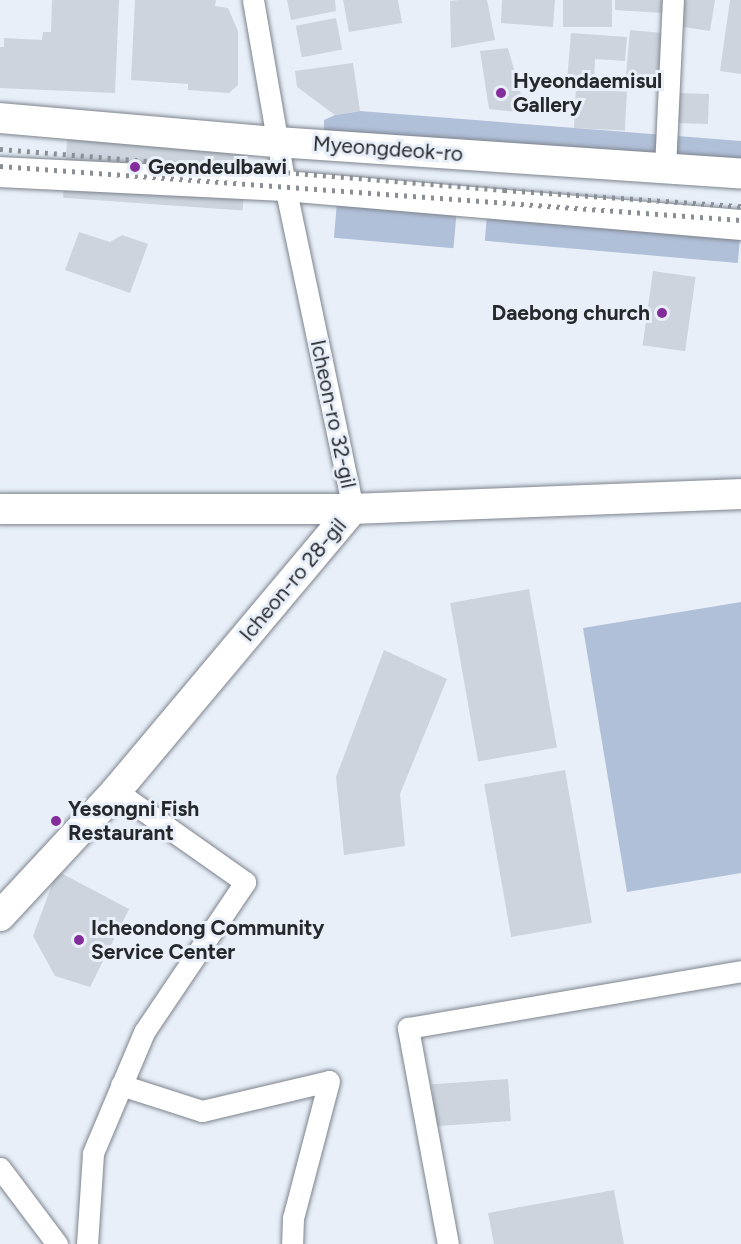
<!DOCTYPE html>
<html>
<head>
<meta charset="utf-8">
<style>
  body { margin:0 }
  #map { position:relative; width:741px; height:1244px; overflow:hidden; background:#e8eff9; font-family:Figtree,sans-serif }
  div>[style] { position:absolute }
  .green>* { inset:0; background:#b1c0d9; transform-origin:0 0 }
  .building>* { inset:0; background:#cdd4de; transform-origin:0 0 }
  .roads { filter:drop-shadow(0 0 2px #7e848d) drop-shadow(0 0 2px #7e848d) }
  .street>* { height:21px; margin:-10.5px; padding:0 10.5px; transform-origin:10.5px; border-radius:10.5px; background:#fff }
  .secondary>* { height:30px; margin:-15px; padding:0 15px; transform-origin:15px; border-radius:15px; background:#fff }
  .rail>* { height:4.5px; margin-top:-2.25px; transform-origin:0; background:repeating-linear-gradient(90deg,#8a8f95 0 3px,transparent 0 9px) }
  .dots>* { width:16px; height:16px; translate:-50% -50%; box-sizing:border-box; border:3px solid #e8eff9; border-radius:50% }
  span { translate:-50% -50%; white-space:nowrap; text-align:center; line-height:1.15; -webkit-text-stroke:6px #e8eff9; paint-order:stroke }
  .poi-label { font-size:21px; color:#26292c; font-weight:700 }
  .left { translate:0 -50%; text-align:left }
  .right { translate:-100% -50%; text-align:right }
  .street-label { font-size:21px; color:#26292c }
</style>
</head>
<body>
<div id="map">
  <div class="green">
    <div style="clip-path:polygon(360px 111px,741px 141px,741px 173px,324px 144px,324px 120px,335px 115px)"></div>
    <div style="left:338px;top:191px;width:120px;height:47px;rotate:5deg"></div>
    <div style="left:488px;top:204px;width:254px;height:37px;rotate:5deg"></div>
    <div style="clip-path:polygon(741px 602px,741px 873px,627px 892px,583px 628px)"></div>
  </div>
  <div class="building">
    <div style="clip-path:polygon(52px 0,119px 0,115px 93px,0 88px,0 47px,4px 47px,4px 38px,42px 40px,43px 32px,51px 32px)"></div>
    <div style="clip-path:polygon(135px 0,216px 0,215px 6px,228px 8px,238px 31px,238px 85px,229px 93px,188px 90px,188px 84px,131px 80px)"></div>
    <div style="clip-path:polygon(287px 0,335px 0,336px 11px,291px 20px)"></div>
    <div style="clip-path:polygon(343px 0,398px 0,402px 23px,349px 32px)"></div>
    <div style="clip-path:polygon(459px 0,487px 0,495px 40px,451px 48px,450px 1px)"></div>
    <div style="clip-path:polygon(502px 0,555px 0,553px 27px,501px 23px)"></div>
    <div style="left:563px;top:0;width:49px;height:27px"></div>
    <div style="clip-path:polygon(615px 0,664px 0,663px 13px,615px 10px)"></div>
    <div style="clip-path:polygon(681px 0,715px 0,710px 31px,677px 26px)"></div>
    <div style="clip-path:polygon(730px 0,741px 0,741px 74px,720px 71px)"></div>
    <div style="left:336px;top:18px;width:32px;height:41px;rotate:79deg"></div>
    <div style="left:630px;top:30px;width:33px;height:54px;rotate:5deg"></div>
    <div style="clip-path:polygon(571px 33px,627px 37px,625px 61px,595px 59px,594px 82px,567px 80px)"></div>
    <div style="clip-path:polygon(508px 48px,526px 113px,489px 109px,480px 51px)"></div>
    <div style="clip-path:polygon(353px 63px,360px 111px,335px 115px,297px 87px,295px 71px)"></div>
    <div style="left:576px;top:89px;width:51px;height:39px;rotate:3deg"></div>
    <div style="left:678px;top:93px;width:31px;height:30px;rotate:2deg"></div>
    <div style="left:68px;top:127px;width:180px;height:71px;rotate:4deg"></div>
    <div style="clip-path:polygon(79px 232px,110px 242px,122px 235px,148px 244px,130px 293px,65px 270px)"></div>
    <div style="left:653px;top:271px;width:43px;height:75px;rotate:8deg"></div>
    <div style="left:529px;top:589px;width:161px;height:80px;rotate:80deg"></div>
    <div style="clip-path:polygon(384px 650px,447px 679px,400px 794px,405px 846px,344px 855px,336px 777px)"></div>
    <div style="left:565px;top:770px;width:155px;height:82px;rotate:80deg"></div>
    <div style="clip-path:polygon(57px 871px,129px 909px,90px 987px,55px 976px,33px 936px)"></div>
    <div style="left:508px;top:1079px;width:42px;height:76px;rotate:86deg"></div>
    <div style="clip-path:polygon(614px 1190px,624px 1244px,494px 1244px,488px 1213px)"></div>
  </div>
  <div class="roads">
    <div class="street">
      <div style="left:253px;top:0;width:189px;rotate:80.2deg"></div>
      <div style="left:285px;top:186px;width:330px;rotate:78.1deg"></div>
      <div style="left:665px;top:168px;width:168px;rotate:-87.3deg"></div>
      <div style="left:121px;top:1085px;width:85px;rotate:17.8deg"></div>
      <div style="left:202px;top:1111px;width:130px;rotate:-13.3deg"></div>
      <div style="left:329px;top:1081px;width:142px;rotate:104.7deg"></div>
      <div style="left:293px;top:1218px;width:26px;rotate:92deg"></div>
      <div style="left:0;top:1168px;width:95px;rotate:53.1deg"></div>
      <div style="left:87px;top:1244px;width:91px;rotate:-86.2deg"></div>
      <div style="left:93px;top:1153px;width:131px;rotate:-67.1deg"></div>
      <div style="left:144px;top:1032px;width:181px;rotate:-56deg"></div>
      <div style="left:245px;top:882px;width:158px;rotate:-144.8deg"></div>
      <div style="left:448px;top:1244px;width:220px;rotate:-100.5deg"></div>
      <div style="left:408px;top:1028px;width:338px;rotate:-9.7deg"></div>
    </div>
    <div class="secondary">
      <div style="left:0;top:118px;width:278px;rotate:5deg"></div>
      <div style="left:277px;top:142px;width:465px;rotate:3.9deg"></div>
      <div style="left:0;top:172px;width:285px;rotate:2.8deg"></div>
      <div style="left:285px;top:186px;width:458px;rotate:4.9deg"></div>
      <div style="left:0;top:509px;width:353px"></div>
      <div style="left:0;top:916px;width:171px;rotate:-47.1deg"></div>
      <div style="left:116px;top:791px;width:368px;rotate:-50deg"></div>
      <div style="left:353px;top:509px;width:388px;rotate:-2.2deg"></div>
    </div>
  </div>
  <div class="rail">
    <div style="left:0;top:149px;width:506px;rotate:4.65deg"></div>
    <div style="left:504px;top:190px;width:238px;rotate:3.9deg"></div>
    <div style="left:0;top:166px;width:743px;rotate:4.17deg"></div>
  </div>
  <div class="dots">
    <div style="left:501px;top:93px;background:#832d9b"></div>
    <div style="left:135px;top:167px;background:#832d9b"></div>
    <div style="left:662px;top:313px;background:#832d9b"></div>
    <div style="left:56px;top:821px;background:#832d9b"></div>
    <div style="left:79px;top:940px;background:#832d9b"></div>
  </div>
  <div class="poi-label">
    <span class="left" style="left:513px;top:93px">Hyeondaemisul<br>Gallery</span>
    <span class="left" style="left:148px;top:167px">Geondeulbawi</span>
    <span class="right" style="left:650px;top:313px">Daebong church</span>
    <span class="left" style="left:68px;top:821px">Yesongni Fish<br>Restaurant</span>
    <span class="left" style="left:91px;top:940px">Icheondong Community<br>Service Center</span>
  </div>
  <div class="street-label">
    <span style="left:388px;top:149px;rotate:4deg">Myeongdeok-ro</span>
    <span style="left:333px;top:414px;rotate:78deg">Icheon-ro 32-gil</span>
    <span style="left:293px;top:580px;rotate:-50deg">Icheon-ro 28-gil</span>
  </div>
</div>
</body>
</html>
